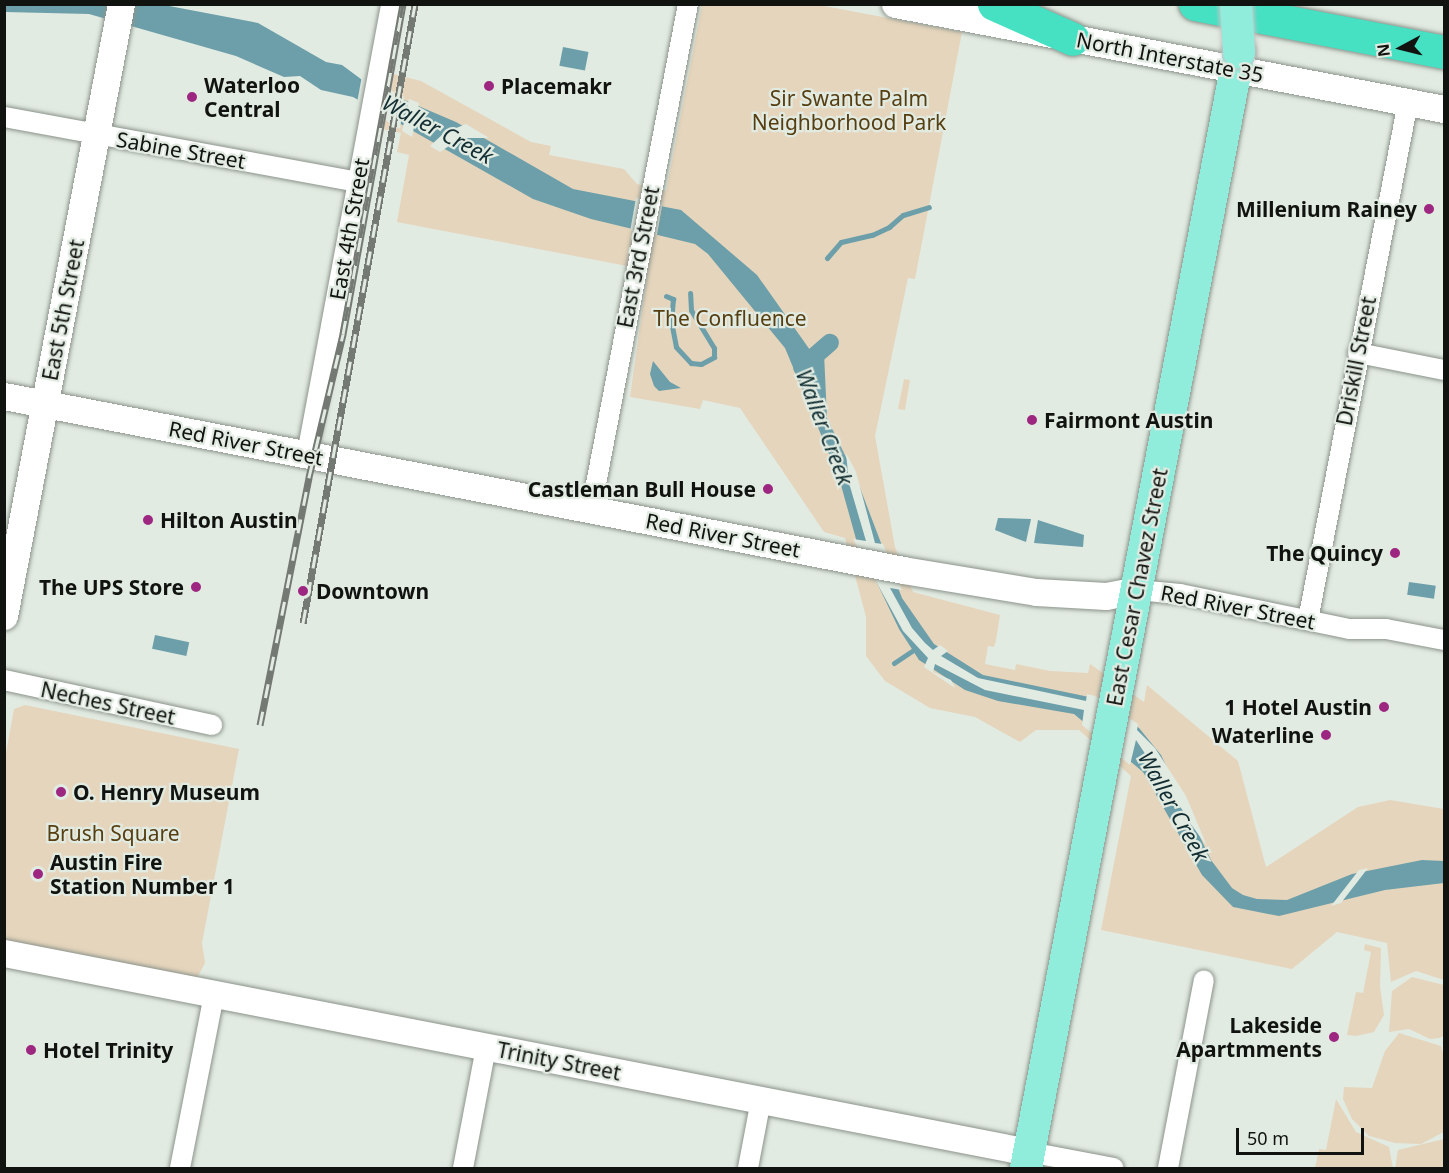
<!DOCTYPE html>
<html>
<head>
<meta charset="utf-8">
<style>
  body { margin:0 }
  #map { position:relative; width:1449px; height:1173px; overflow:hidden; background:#e2ebe2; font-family:"Noto Sans",sans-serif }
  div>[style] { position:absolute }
  .green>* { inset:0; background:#e5d5bc }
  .water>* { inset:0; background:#6c9fa9; transform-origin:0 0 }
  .pier>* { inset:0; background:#e2ebe2; transform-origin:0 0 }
  .stream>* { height:5px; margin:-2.5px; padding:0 2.5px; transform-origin:2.5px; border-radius:2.5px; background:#6c9fa9 }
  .canal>* { height:18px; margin:-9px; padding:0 9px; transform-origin:9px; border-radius:9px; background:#6c9fa9 }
  .roads { filter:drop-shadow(0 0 2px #8b938b) drop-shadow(0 0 2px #8b938b) }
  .street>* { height:20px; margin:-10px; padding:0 10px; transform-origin:10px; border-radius:10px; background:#fff }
  .secondary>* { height:27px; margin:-13.5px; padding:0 13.5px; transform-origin:13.5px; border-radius:13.5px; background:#fff }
  .primary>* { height:32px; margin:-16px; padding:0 16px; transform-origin:16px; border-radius:16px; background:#90ecdb }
  .highway>* { height:33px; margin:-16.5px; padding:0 16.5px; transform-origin:16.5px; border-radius:16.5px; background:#46e0c3 }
  .rail>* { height:7px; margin-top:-3.5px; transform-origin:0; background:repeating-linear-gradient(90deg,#e2ebe2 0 14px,#747973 0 28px); box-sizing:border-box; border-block:2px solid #747973 }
  .bridges { filter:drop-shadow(0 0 2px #c6c6c6) drop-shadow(0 0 2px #c6c6c6) }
  .primary-bridge>* { height:32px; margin:-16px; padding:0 16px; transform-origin:16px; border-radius:16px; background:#90ecdb }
  .dots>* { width:16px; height:16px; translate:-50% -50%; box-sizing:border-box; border:3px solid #e2ebe2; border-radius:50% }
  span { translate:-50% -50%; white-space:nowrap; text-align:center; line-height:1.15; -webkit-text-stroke:4.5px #e2ebe2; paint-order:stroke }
  .street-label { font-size:21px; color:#111310 }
  .poi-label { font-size:21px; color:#111310; font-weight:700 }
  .left { translate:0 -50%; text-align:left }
  .right { translate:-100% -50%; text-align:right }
  .park-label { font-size:21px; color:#573e11 }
  .water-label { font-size:22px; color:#122e32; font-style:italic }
  .frame { position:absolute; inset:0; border:6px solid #111310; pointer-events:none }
  .north { position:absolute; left:1371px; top:18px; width:60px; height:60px; -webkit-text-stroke:4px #e2ebe2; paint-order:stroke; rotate:263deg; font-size:16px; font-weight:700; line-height:24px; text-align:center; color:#111310 }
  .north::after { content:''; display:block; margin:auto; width:21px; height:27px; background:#111310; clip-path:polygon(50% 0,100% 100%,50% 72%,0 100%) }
  .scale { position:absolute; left:1236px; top:1128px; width:128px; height:27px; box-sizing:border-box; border:3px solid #111310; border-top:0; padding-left:8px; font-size:18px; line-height:21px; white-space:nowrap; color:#111310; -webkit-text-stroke:4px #e2ebe2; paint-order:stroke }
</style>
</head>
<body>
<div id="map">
  <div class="green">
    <div style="clip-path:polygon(702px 5px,819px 5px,962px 32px,915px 279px,908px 278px,875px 436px,895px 547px,913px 592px,1000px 615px,996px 640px,994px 647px,988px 646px,985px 664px,1015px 670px,1016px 664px,1050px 671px,1088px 673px,1090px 664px,1144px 702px,1147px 685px,1238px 761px,1266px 867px,1358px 807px,1390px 800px,1444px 809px,1444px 980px,1416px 971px,1391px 982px,1387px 943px,1337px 932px,1292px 969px,1101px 930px,1131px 776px,1079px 730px,1036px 730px,1020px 742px,975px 717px,930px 708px,885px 681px,866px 656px,866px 617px,845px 538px,824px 532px,740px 408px,703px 400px,700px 409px,630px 397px,648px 270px,397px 222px,409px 155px,397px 152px,401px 133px,382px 129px,393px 74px,421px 81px,531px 142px,551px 146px,549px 155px,624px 169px,637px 184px,666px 191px)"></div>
    <div style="clip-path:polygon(904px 379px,910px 380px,905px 410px,898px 409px)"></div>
    <div style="clip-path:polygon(25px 705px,239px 749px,202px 943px,205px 963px,196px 980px,5px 941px,5px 758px,14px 709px)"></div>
    <div style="clip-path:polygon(1365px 944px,1381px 948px,1380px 987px,1384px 1015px,1374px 1032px,1356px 1036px,1347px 1035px,1356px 992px,1363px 993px,1371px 952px,1364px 950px)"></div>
    <div style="clip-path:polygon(1412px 977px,1444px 985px,1444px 1035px,1440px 1038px,1430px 1039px,1409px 1029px,1389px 1032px,1392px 991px)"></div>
    <div style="clip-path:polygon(1399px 1033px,1441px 1046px,1444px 1057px,1444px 1132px,1421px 1144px,1395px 1143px,1369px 1136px,1352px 1119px,1343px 1099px,1344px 1087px,1372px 1088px,1385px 1051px)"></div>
    <div style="clip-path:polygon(1336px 1099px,1356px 1132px,1389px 1147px,1393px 1168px,1315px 1168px,1319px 1149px,1326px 1150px)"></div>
    <div style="clip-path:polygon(1444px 1139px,1444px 1168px,1395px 1168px,1398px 1150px)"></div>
  </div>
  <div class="water">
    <div style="clip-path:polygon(4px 5px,164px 5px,258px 23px,326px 62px,342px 65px,369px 85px,456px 122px,573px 189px,681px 210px,757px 275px,810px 350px,818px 348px,824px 353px,827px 418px,857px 480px,902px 598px,934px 644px,983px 675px,1094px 698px,1139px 728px,1161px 755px,1211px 860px,1232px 888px,1243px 895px,1257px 899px,1287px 900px,1352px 874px,1422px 860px,1444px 861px,1444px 883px,1385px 890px,1279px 916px,1233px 907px,1202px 875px,1143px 772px,1074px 714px,998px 701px,965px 690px,919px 660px,899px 629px,856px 539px,839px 478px,785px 348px,708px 254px,695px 244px,591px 219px,533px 199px,353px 97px,321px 90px,300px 76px,284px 77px,236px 56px,89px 14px,5px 12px)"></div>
    <div style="left:563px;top:47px;width:26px;height:19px;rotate:11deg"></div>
    <div style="clip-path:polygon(653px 361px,670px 382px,681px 388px,659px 391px,654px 386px,650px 374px)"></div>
    <div style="clip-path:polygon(998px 518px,1031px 519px,1026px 542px,995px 530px)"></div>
    <div style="clip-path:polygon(1038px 520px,1084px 535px,1083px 547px,1034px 543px)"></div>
    <div style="left:1409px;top:582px;width:27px;height:13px;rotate:8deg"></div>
    <div style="left:155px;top:635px;width:35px;height:14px;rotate:12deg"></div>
  </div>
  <div class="pier">
    <div style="clip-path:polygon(362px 76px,404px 97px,400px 129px,357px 103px)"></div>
    <div style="clip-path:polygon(409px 99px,419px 103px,412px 137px,402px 131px)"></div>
    <div style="clip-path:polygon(466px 124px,489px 138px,461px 138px,440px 152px,430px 146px,444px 133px)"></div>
    <div style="left:636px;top:198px;width:27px;height:33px;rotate:10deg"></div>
    <div style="clip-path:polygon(846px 453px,856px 472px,875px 543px,883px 544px,902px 590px,890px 588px,912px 628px,925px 643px,933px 650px,940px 645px,948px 651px,941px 656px,978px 678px,1086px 701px,1087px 694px,1095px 696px,1138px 724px,1137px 730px,1155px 748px,1186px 796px,1207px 846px,1190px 823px,1173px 828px,1169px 820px,1185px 814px,1136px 740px,1130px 765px,1082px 725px,1084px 710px,985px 690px,935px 664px,933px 672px,951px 680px,955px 688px,924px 667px,928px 658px,903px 631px,853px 539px,866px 541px,849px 483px)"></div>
    <div style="clip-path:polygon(1368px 868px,1341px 903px,1331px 906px,1359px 870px)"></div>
  </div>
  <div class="stream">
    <div style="left:827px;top:258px;width:21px;rotate:-49deg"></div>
    <div style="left:841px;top:242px;width:32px;rotate:-13deg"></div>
    <div style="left:872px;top:235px;width:19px;rotate:-25deg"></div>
    <div style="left:889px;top:227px;width:18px;rotate:-41deg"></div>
    <div style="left:903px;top:215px;width:27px;rotate:-17deg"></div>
    <div style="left:666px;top:296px;width:8px;rotate:23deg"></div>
    <div style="left:673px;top:299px;width:22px;rotate:95deg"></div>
    <div style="left:671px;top:321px;width:26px;rotate:79deg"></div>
    <div style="left:676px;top:347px;width:22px;rotate:47deg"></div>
    <div style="left:691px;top:363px;width:10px;rotate:6deg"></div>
    <div style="left:701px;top:364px;width:15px;rotate:-28deg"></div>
    <div style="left:714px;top:357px;width:9px;rotate:-90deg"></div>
    <div style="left:714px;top:348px;width:44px;rotate:-121.2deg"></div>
    <div style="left:691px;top:310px;width:17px;rotate:-93deg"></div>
    <div style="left:894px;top:663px;width:22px;rotate:-34deg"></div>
  </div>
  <div class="canal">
    <div style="left:802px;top:367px;width:37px;rotate:-41deg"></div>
  </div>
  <div class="roads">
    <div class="street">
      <div style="left:4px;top:117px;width:359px;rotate:10.4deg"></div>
      <div style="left:1358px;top:353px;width:88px;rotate:11.2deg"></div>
      <div style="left:307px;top:454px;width:458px;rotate:-79.4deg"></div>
      <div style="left:591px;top:510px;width:515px;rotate:-79.15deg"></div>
      <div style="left:1137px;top:590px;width:43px;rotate:5.3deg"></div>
      <div style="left:1180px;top:594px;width:173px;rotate:11.7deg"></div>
      <div style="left:1349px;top:629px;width:37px"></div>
      <div style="left:1386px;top:629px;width:59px;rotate:10.7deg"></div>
      <div style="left:1308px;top:620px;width:528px;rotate:-79.07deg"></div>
      <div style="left:4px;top:680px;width:213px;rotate:12.2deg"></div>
      <div style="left:1029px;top:1152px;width:86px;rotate:10.7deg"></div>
      <div style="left:180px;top:1168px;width:177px;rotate:-78.9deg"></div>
      <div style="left:463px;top:1168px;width:123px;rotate:-79.2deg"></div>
      <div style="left:748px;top:1168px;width:69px;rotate:-79.2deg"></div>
      <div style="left:1168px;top:1168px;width:191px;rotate:-79.2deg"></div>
    </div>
    <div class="secondary">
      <div style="left:895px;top:4px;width:559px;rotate:10.83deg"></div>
      <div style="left:4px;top:396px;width:916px;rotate:10.95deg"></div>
      <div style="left:903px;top:570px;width:135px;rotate:9.4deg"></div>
      <div style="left:1036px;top:592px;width:70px;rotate:3.3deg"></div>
      <div style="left:1106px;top:596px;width:32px;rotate:-11deg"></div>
      <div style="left:4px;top:616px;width:623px;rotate:-79.18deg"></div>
      <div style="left:4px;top:953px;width:1044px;rotate:10.99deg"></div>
    </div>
    <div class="primary">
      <div style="left:1026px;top:1168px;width:1136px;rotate:-79.19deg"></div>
    </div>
    <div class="highway">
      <div style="left:994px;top:4px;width:86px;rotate:23.9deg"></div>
      <div style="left:1195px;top:4px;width:254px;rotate:10.9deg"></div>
    </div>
  </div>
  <div class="rail">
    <div style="left:303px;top:623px;width:629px;rotate:-79.74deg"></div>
    <div style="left:260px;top:725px;width:253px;rotate:-78.8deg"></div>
    <div style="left:309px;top:477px;width:147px;rotate:-76.6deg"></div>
    <div style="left:343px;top:334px;width:335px;rotate:-79.7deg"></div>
  </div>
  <div class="bridges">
    <div class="primary-bridge">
      <div style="left:1236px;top:4px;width:48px;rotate:86.4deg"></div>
    </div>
  </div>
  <div class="dots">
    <div style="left:489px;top:86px;background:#9c2680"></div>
    <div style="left:192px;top:97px;background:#9c2680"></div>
    <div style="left:1429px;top:209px;background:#9c2680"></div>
    <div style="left:1032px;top:420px;background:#9c2680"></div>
    <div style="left:768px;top:489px;background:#9c2680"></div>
    <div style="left:148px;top:520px;background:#9c2680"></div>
    <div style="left:1395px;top:553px;background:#9c2680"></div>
    <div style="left:196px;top:587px;background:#9c2680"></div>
    <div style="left:303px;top:591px;background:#9c2680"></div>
    <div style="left:1384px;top:707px;background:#9c2680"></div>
    <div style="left:1326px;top:735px;background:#9c2680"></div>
    <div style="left:61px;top:792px;background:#9c2680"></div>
    <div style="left:38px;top:874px;background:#9c2680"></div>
    <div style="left:1334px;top:1037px;background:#9c2680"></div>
    <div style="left:31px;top:1050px;background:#9c2680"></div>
  </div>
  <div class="street-label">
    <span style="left:1170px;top:57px;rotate:11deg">North Interstate 35</span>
    <span style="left:181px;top:150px;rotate:10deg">Sabine Street</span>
    <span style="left:349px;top:229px;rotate:-80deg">East 4th Street</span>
    <span style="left:638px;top:257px;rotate:-79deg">East 3rd Street</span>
    <span style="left:63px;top:310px;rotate:-79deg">East 5th Street</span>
    <span style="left:1356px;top:361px;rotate:-79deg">Driskill Street</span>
    <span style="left:246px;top:443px;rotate:11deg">Red River Street</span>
    <span style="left:723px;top:535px;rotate:11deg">Red River Street</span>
    <span style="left:1137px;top:587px;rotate:-79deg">East Cesar Chavez Street</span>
    <span style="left:1238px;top:607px;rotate:11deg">Red River Street</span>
    <span style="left:108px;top:703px;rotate:12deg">Neches Street</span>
    <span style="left:559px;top:1061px;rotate:11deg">Trinity Street</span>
  </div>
  <div class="poi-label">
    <span class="left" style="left:204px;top:97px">Waterloo<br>Central</span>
    <span class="left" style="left:501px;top:86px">Placemakr</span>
    <span class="right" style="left:1417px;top:209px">Millenium Rainey</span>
    <span class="left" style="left:1044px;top:420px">Fairmont Austin</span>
    <span class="right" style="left:756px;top:489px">Castleman Bull House</span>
    <span class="left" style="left:160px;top:520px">Hilton Austin</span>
    <span class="right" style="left:1383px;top:553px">The Quincy</span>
    <span class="right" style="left:184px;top:587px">The UPS Store</span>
    <span class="left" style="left:316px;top:591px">Downtown</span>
    <span class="right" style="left:1372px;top:707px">1 Hotel Austin</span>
    <span class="right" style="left:1314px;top:735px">Waterline</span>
    <span class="left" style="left:73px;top:792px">O. Henry Museum</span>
    <span class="left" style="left:50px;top:874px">Austin Fire<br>Station Number 1</span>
    <span class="right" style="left:1322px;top:1037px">Lakeside<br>Apartmments</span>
    <span class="left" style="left:43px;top:1050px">Hotel Trinity</span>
  </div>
  <div class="park-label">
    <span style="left:849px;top:110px">Sir Swante Palm<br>Neighborhood Park</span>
    <span style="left:730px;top:318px">The Confluence</span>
    <span style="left:113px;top:833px">Brush Square</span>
  </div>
  <div class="water-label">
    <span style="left:438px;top:129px;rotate:28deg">Waller Creek</span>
    <span style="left:825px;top:427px;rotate:69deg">Waller Creek</span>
    <span style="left:1174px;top:806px;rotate:61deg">Waller Creek</span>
  </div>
  <div class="frame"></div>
  <div class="north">N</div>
  <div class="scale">50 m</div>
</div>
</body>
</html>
